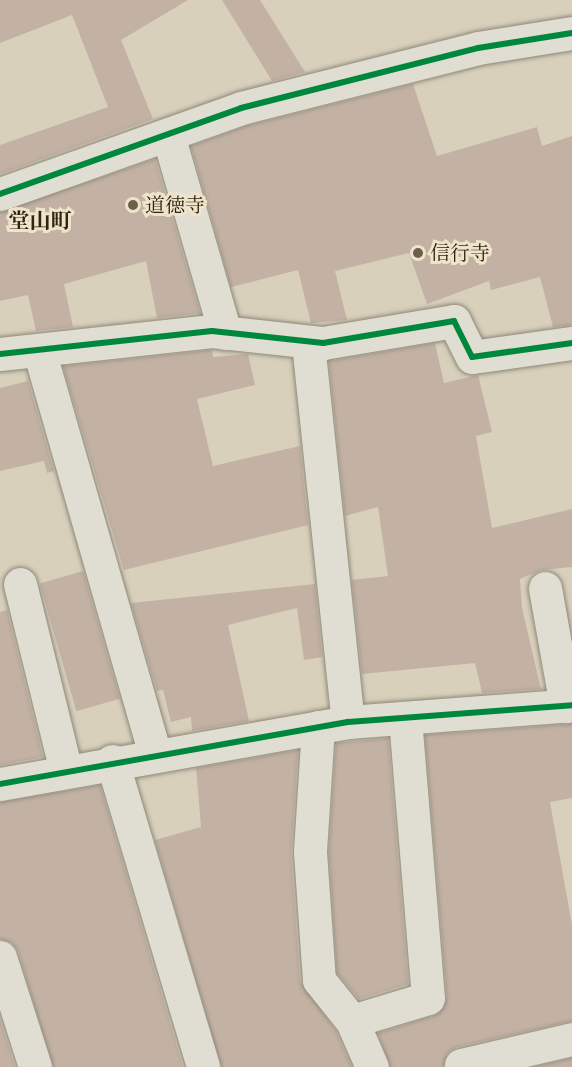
<!DOCTYPE html>
<html>
<head>
<meta charset="utf-8">
<style>
  body { margin:0 }
  #map { position:relative; width:572px; height:1067px; overflow:hidden; background:#d8d0bb; font-family:"IM FELL Double Pica","Noto Serif JP",serif }
  div>[style] { position:absolute }
  .building>* { inset:0; background:#c3b2a4; transform-origin:0 0 }
  .roads { filter:drop-shadow(0 0 2px #8e887a) drop-shadow(0 0 2px #8e887a) }
  .minor>* { height:33px; margin:-16.5px; padding:0 16.5px; transform-origin:16.5px; border-radius:16.5px; background:#e0ddd2 }
  .cycleway>* { height:6px; margin:-3px; padding:0 3px; transform-origin:3px; border-radius:3px; background:#00873e }
  .dots>* { width:16px; height:16px; translate:-50% -50%; box-sizing:border-box; border:3px solid #ede4cb; border-radius:50% }
  span { translate:-50% -50%; white-space:nowrap; text-align:center; line-height:1.15; -webkit-text-stroke:6px #ede4cb; paint-order:stroke }
  .poi-label { font-size:20px; color:#332411 }
  .left { translate:0 -50%; text-align:left }
  .neighbourhood-label { font-size:21px; color:#332411; font-weight:700 }
</style>
</head>
<body>
<div id="map">
  <div class="building">
    <div style="clip-path:polygon(0 0,188px 0,121px 40px,153px 119px,0 174px,0 145px,108px 107px,72px 15px,0 43px)"></div>
    <div style="clip-path:polygon(222px 0,260px 0,305px 72px,272px 81px)"></div>
    <div style="clip-path:polygon(413px 84px,437px 156px,537px 127px,542px 146px,572px 136px,572px 325px,553px 327px,540px 277px,491px 290px,489px 281px,427px 304px,409px 253px,335px 271px,347px 320px,311px 323px,298px 270px,231px 287px,191px 146px,246px 126px)"></div>
    <div style="clip-path:polygon(155px 159px,200px 313px,157px 318px,146px 261px,64px 284px,73px 327px,36px 331px,28px 295px,0 301px,0 212px)"></div>
    <div style="clip-path:polygon(435px 343px,444px 383px,478px 375px,492px 432px,476px 436px,492px 528px,572px 509px,572px 567px,541px 570px,520px 579px,522px 608px,541px 689px,482px 693px,475px 663px,362px 674px,352px 580px,388px 576px,378px 507px,345px 516px,329px 361px)"></div>
    <div style="clip-path:polygon(212px 350px,213px 357px,248px 354px,255px 385px,197px 399px,213px 466px,300px 446px,308px 525px,124px 570px,63px 366px)"></div>
    <div style="clip-path:polygon(28px 381px,54px 471px,47px 473px,44px 461px,0 471px,0 388px)"></div>
    <div style="left:83px;top:571px;width:133px;height:45px;rotate:74deg"></div>
    <div style="clip-path:polygon(315px 584px,322px 657px,304px 660px,297px 608px,228px 625px,249px 721px,192px 731px,191px 717px,171px 722px,163px 690px,157px 691px,131px 603px)"></div>
    <div style="clip-path:polygon(7px 610px,43px 757px,0 765px,0 612px)"></div>
    <div style="clip-path:polygon(572px 724px,572px 798px,550px 802px,572px 925px,572px 1021px,457px 1047px,448px 1052px,443px 1067px,390px 1067px,378px 1033px,434px 1016px,447px 997px,425px 735px)"></div>
    <div style="clip-path:polygon(388px 738px,408px 984px,359px 999px,337px 973px,329px 852px,336px 743px)"></div>
    <div style="clip-path:polygon(298px 750px,291px 853px,300px 981px,336px 1031px,352px 1067px,221px 1067px,155px 840px,201px 827px,196px 768px)"></div>
    <div style="clip-path:polygon(100px 785px,183px 1067px,53px 1067px,18px 951px,12px 943px,0 939px,0 802px)"></div>
    <div style="clip-path:polygon(0 1019px,15px 1067px,0 1067px)"></div>
    <div style="clip-path:polygon(572px 1058px,572px 1067px,535px 1067px)"></div>
  </div>
  <div class="roads">
    <div class="minor">
      <div style="left:168px;top:135px;width:206px;rotate:73.9deg"></div>
      <div style="left:0;top:194px;width:256px;rotate:-19.6deg"></div>
      <div style="left:241px;top:108px;width:244px;rotate:-14.2deg"></div>
      <div style="left:478px;top:48px;width:95px;rotate:-9.1deg"></div>
      <div style="left:308px;top:343px;width:381px;rotate:84deg"></div>
      <div style="left:39px;top:350px;width:420px;rotate:74deg"></div>
      <div style="left:0;top:354px;width:213px;rotate:-6.2deg"></div>
      <div style="left:212px;top:331px;width:112px;rotate:6.2deg"></div>
      <div style="left:323px;top:343px;width:133px;rotate:-9.5deg"></div>
      <div style="left:454px;top:321px;width:40px;rotate:63.4deg"></div>
      <div style="left:472px;top:357px;width:101px;rotate:-8deg"></div>
      <div style="left:20px;top:584px;width:193px;rotate:76.2deg"></div>
      <div style="left:545px;top:588px;width:120px;rotate:79.9deg"></div>
      <div style="left:318px;top:727px;width:125px;rotate:93.7deg"></div>
      <div style="left:310px;top:852px;width:128px;rotate:86deg"></div>
      <div style="left:319px;top:980px;width:53px;rotate:51.2deg"></div>
      <div style="left:112px;top:761px;width:319px;rotate:73.4deg"></div>
      <div style="left:0;top:784px;width:353px;rotate:-10.1deg"></div>
      <div style="left:348px;top:722px;width:225px;rotate:-4.3deg"></div>
      <div style="left:0;top:957px;width:115px;rotate:72.3deg"></div>
      <div style="left:461px;top:1065px;width:114px;rotate:-13.2deg"></div>
      <div style="left:372px;top:1067px;width:50px;rotate:-113.5deg"></div>
      <div style="left:352px;top:1021px;width:79px;rotate:-16.8deg"></div>
      <div style="left:428px;top:998px;width:280px;rotate:-94.7deg"></div>
    </div>
  </div>
  <div class="cycleway">
    <div style="left:0;top:194px;width:256px;rotate:-19.6deg"></div>
    <div style="left:241px;top:108px;width:244px;rotate:-14.2deg"></div>
    <div style="left:478px;top:48px;width:95px;rotate:-9.1deg"></div>
    <div style="left:0;top:354px;width:213px;rotate:-6.2deg"></div>
    <div style="left:212px;top:331px;width:112px;rotate:6.2deg"></div>
    <div style="left:323px;top:343px;width:133px;rotate:-9.5deg"></div>
    <div style="left:454px;top:321px;width:40px;rotate:63.4deg"></div>
    <div style="left:472px;top:357px;width:101px;rotate:-8deg"></div>
    <div style="left:0;top:784px;width:353px;rotate:-10.1deg"></div>
    <div style="left:348px;top:722px;width:225px;rotate:-4.3deg"></div>
  </div>
  <div class="dots">
    <div style="left:133px;top:205px;background:#6d604c"></div>
    <div style="left:418px;top:253px;background:#6d604c"></div>
  </div>
  <div class="poi-label">
    <span class="left" style="left:145px;top:205px">道徳寺</span>
    <span class="left" style="left:430px;top:253px">信行寺</span>
  </div>
  <div class="neighbourhood-label">
    <span style="left:40px;top:222px">堂山町</span>
  </div>
</div>
</body>
</html>
